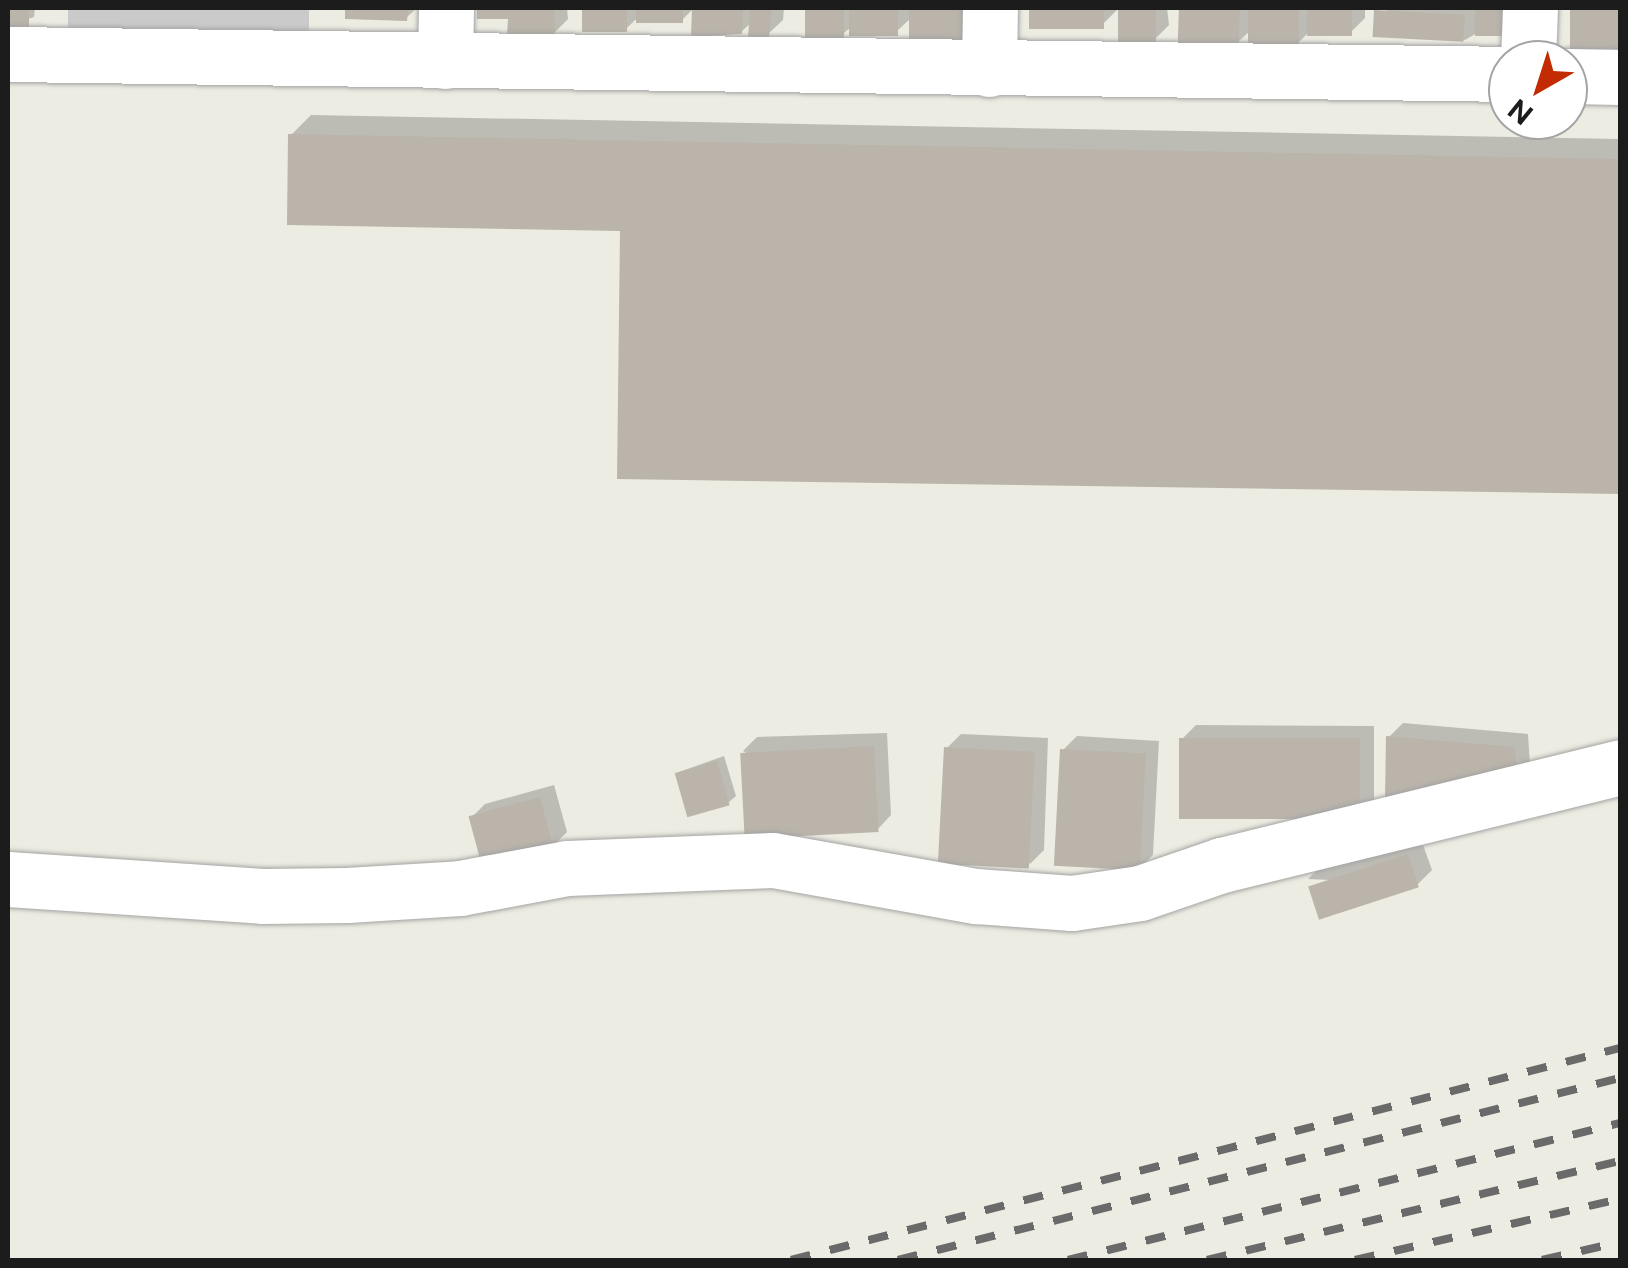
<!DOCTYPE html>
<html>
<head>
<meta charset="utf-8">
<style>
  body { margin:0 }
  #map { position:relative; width:1628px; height:1268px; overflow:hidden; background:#edece2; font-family:"Public Sans",sans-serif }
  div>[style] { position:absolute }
  .religious>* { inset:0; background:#cacaca; transform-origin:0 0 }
  .shadow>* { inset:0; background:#0003 }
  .building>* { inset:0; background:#bab4ab; transform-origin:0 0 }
  .roads { filter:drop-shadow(0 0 2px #a3a3a3) drop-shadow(0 0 2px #a3a3a3) }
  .minor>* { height:55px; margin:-27.5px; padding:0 27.5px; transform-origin:27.5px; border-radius:27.5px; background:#fff }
  .rail>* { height:8px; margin-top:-4px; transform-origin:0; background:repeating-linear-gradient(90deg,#6a6a6a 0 20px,transparent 0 40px) }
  span { translate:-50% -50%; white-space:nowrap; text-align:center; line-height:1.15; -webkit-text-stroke:9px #fff; paint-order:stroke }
  .frame { position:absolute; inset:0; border:10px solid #1c1c1c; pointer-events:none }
  .north { position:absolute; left:1488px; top:40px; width:100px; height:100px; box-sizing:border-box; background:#fff; border:2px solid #a4a4a4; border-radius:50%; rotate:219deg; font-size:28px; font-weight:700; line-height:40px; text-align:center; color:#1c1c1c }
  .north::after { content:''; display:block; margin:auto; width:35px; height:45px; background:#c32b04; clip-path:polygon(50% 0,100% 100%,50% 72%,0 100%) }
</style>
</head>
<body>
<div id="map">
  <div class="religious">
    <div style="left:68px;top:8px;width:241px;height:23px"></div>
  </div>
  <div class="shadow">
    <div style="clip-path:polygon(8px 8px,35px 8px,34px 17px,8px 25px)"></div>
    <div style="clip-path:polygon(348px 8px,417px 8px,406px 18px,348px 17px)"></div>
    <div style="clip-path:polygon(480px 8px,567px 8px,568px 19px,554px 33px,511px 16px,480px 16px)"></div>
    <div style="clip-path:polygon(585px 8px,694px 8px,682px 20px,635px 20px,626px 29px,584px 29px)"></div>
    <div style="clip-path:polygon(694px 8px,784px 8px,783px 20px,768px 34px,752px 22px,741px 32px,694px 34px)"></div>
    <div style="clip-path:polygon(807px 8px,986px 8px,912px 17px,896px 32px,852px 26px,844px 33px,806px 36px)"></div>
    <div style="clip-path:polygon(1032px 8px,1119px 8px,1103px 24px,1031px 26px)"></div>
    <div style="clip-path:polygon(1121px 8px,1167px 8px,1169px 25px,1155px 39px,1122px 40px)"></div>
    <div style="clip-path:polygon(1185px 8px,1365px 8px,1365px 18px,1351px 32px,1308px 33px,1299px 42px,1250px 31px,1238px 42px,1181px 12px)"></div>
    <div style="clip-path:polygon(1380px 8px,1520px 8px,1465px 40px)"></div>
    <div style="clip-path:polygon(311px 115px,1620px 139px,1620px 492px,620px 476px,623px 229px,291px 135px)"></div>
    <div style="clip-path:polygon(1403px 723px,1528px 734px,1530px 765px,1516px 779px,1389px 737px)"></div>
    <div style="clip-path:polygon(1196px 725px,1374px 726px,1374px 803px,1360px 817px,1182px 739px)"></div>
    <div style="clip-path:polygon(887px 733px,891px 815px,877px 830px,743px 751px,757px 737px)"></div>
    <div style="clip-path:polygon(961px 734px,1048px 738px,1044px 850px,1030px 864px,947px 748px)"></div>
    <div style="clip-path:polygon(1077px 736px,1159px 741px,1153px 855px,1139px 869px,1063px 750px)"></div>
    <div style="clip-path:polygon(724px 756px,736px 796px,729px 802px,676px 773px)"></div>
    <div style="clip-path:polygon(554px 785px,567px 832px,553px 846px,471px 818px,485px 804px)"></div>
    <div style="clip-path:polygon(1422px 842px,1432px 870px,1418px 884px,1308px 879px,1322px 865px)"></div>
  </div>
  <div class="building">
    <div style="left:8px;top:8px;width:21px;height:19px"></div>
    <div style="clip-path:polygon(345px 8px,408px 8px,407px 21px,345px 19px)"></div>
    <div style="clip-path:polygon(477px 8px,554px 8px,555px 36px,507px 35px,508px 19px,477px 19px)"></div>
    <div style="left:582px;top:8px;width:45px;height:24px"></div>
    <div style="left:636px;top:8px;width:47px;height:15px"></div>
    <div style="clip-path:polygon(692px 8px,743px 8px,742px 34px,691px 37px)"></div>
    <div style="clip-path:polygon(750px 8px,772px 8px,769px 37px,748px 38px)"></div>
    <div style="left:805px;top:8px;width:39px;height:30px"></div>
    <div style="left:849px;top:8px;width:49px;height:28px"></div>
    <div style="left:909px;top:8px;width:63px;height:32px"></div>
    <div style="left:1029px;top:8px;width:75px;height:21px"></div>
    <div style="left:1118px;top:8px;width:38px;height:34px"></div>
    <div style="left:1240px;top:8px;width:37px;height:61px;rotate:92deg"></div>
    <div style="left:1248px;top:8px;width:51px;height:38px"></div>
    <div style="left:1307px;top:8px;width:45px;height:28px"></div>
    <div style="left:1475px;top:8px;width:33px;height:28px"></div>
    <div style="left:1570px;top:8px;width:50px;height:41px"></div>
    <div style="left:1374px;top:10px;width:91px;height:27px;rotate:3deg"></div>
    <div style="clip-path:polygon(288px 134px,1620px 159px,1620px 494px,617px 479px,620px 231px,287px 225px)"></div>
    <div style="clip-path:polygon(1386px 736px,1515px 747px,1517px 782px,1385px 799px)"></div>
    <div style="left:1179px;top:738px;width:181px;height:81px"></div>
    <div style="left:874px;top:746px;width:86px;height:134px;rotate:87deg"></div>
    <div style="left:944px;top:747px;width:91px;height:117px;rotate:3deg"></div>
    <div style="left:1060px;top:749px;width:86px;height:117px;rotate:3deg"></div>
    <div style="left:717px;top:761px;width:46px;height:44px;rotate:74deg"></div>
    <div style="left:540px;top:797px;width:53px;height:74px;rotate:75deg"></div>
    <div style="left:1408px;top:854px;width:35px;height:105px;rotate:72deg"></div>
  </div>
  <div class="roads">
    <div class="minor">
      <div style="left:8px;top:54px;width:1500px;rotate:0.76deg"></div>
      <div style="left:1528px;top:60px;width:52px;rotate:-87.8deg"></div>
      <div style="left:445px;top:61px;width:53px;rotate:-88.9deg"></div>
      <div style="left:989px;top:69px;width:61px;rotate:-89.1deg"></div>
      <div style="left:1568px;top:76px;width:52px;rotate:1.1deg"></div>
      <div style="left:8px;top:879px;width:255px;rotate:3.8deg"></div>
      <div style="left:262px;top:896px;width:85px;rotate:-0.7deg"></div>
      <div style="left:347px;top:895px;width:113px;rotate:-3.5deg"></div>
      <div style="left:460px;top:888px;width:109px;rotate:-10.6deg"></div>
      <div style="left:567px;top:868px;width:206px;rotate:-2.2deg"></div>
      <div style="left:773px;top:860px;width:206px;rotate:10.1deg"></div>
      <div style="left:976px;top:896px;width:96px;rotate:4.2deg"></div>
      <div style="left:1072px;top:903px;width:69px;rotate:-8.4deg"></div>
      <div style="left:1140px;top:893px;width:87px;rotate:-18.9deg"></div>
      <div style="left:1222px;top:865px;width:410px;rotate:-13.8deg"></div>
    </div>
  </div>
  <div class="rail">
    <div style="left:791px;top:1260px;width:856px;rotate:-14.34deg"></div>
    <div style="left:898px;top:1260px;width:745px;rotate:-14.15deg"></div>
    <div style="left:1068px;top:1260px;width:569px;rotate:-13.94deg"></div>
    <div style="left:1207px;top:1260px;width:425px;rotate:-13.5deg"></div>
    <div style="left:1355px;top:1260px;width:272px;rotate:-13deg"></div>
    <div style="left:1542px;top:1260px;width:80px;rotate:-13deg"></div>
  </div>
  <div class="frame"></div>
  <div class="north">N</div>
</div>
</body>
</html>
